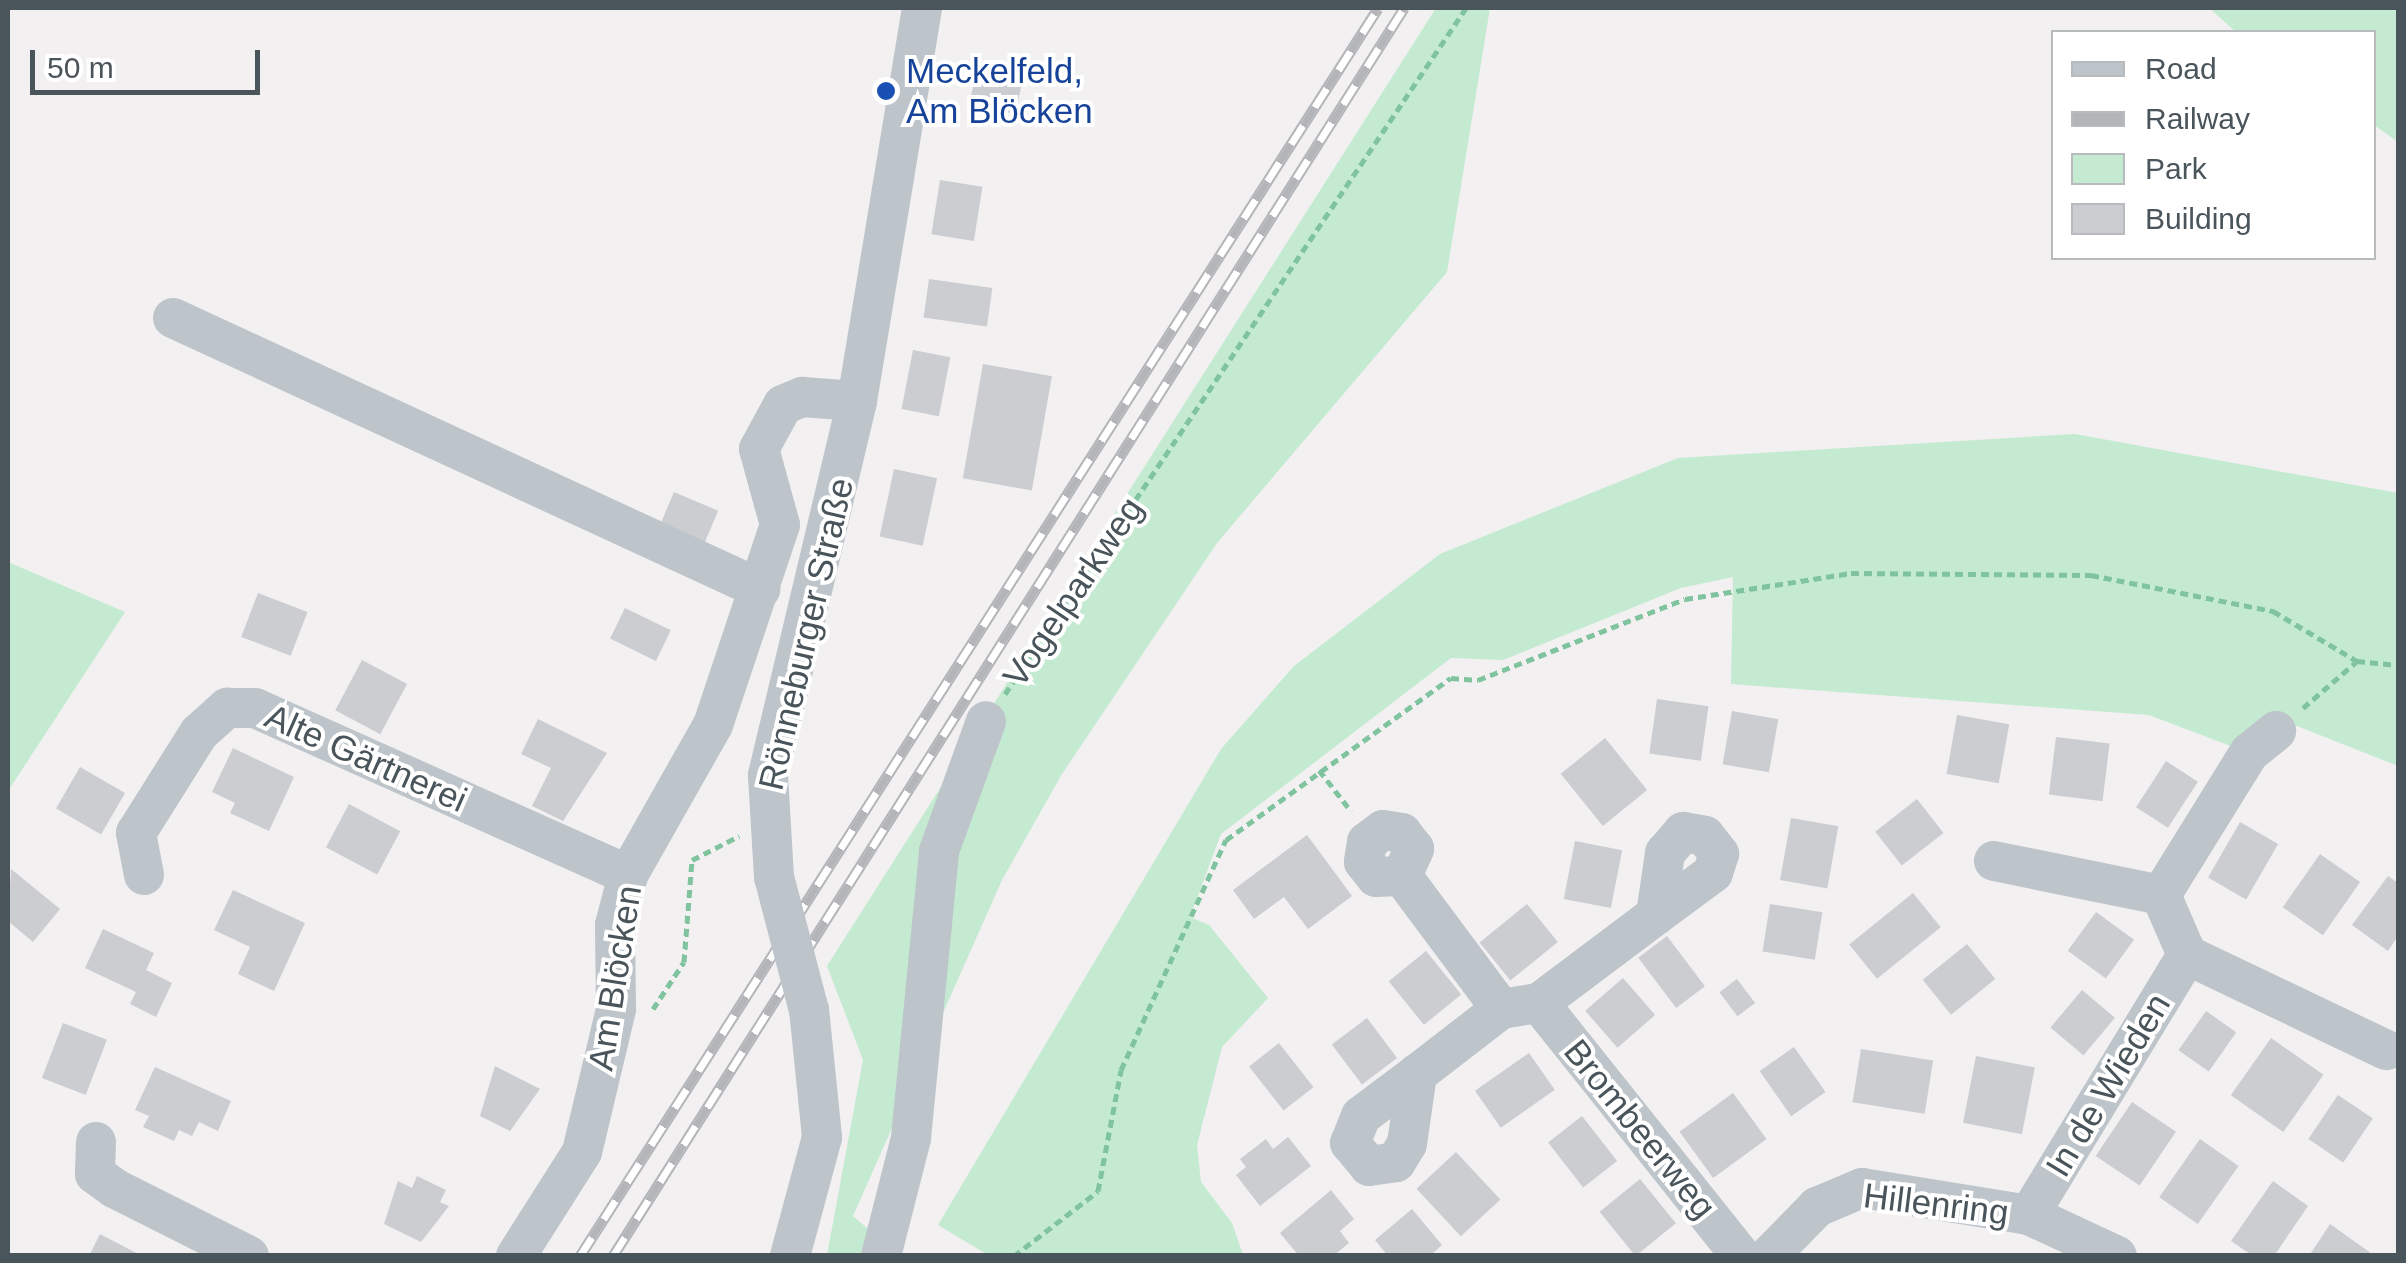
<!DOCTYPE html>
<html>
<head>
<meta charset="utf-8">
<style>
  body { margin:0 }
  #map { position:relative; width:2406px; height:1263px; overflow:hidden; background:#f2f0f0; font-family:Helvetica,sans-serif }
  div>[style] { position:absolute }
  .green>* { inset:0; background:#c4ead1 }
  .building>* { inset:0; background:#cbcdd1; transform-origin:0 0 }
  .path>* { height:5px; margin-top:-2.5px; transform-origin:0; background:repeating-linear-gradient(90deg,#80c39f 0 8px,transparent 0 13px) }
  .minor>* { height:40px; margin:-20px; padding:0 20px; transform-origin:20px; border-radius:20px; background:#bdc4ca }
  .rail>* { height:11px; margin-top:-5.5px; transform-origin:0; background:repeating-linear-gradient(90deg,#fff 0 22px,#b3b5b9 0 44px); box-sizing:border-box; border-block:2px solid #b3b5b9 }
  .minor-bridge>* { height:40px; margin:-20px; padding:0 20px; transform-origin:20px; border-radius:20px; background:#bdc4ca }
  .dots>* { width:28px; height:28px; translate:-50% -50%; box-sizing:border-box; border:5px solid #fff; border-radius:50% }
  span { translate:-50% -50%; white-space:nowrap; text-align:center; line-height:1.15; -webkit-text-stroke:8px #fff; paint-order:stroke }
  .transit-label { font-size:35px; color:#164399 }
  .left { translate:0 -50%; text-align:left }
  .street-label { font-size:35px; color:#4a545b }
  .frame { position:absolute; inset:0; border:10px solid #4a545b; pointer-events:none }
  .legend { position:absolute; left:2051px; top:30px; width:325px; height:230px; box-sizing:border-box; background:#fff; border:2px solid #b7bbbd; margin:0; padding:12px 18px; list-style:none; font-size:30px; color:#4a545b }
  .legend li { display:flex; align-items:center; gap:20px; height:50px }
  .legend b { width:50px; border:2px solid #b7bbbd }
  .scale { position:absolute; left:30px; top:50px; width:230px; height:45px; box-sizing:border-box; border:5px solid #4a545b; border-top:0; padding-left:12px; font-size:30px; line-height:35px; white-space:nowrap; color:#4a545b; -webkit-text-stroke:8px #fff; paint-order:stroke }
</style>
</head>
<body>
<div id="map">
  <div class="green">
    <div style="clip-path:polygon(1436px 8px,1490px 8px,1447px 272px,1217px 543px,1062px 774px,1002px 880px,853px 1216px,898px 1255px,827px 1255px,863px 1060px,827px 966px)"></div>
    <div style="clip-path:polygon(2209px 8px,2398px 8px,2398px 142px,2374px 125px,2374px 32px,2236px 32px)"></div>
    <div style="clip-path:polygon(2075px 434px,2398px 493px,2398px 766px,2292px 724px,2249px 753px,2149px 715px,1731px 684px,1733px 577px,1681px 588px,1503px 660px,1451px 658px,1221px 834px,1190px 917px,1209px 925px,1268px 998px,1222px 1047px,1197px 1145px,1201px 1182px,1232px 1223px,1243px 1255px,988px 1255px,938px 1225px,1221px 749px,1294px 666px,1440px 554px,1678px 458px)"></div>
    <div style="clip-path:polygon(8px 562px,125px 612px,8px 791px)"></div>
  </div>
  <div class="building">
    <div style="left:976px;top:74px;width:47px;height:30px;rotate:13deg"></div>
    <div style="left:940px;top:180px;width:43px;height:55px;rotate:9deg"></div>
    <div style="left:929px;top:279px;width:64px;height:39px;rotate:8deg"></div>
    <div style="left:913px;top:350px;width:38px;height:60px;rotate:11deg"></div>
    <div style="left:983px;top:364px;width:70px;height:116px;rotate:10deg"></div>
    <div style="left:894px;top:469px;width:44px;height:69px;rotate:12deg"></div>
    <div style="left:674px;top:492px;width:48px;height:41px;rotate:23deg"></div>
    <div style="left:258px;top:593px;width:53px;height:47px;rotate:21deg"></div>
    <div style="left:625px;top:608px;width:51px;height:34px;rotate:26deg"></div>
    <div style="left:362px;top:660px;width:51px;height:57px;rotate:28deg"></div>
    <div style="left:1657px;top:699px;width:52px;height:55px;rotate:8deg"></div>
    <div style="left:1732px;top:711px;width:47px;height:54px;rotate:10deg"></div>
    <div style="left:1957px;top:715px;width:53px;height:60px;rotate:10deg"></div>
    <div style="clip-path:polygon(538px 719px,607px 753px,563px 821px,532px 806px,551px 768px,521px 754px)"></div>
    <div style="left:2056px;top:737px;width:54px;height:58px;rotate:7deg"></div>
    <div style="left:1605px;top:738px;width:67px;height:57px;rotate:51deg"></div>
    <div style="clip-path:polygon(233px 748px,294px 777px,269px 831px,230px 813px,235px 803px,212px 792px)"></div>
    <div style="left:2166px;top:761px;width:38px;height:55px;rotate:33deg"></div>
    <div style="left:80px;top:767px;width:52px;height:48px;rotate:30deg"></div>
    <div style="left:1917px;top:799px;width:43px;height:53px;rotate:52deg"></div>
    <div style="left:349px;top:804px;width:58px;height:49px;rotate:28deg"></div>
    <div style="left:1791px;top:818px;width:48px;height:63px;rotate:10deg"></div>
    <div style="left:2240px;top:822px;width:44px;height:64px;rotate:30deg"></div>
    <div style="clip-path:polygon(1307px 835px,1352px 896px,1308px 929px,1284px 897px,1254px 919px,1233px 890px)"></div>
    <div style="left:1575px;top:841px;width:48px;height:59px;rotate:11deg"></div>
    <div style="left:2320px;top:854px;width:49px;height:65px;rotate:35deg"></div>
    <div style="clip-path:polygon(11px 869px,60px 909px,33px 942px,8px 921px)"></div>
    <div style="clip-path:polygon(2388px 876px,2398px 883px,2398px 936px,2388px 951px,2352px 925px)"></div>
    <div style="clip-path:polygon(233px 890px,305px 923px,274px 991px,238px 974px,250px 947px,214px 930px)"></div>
    <div style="left:1913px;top:893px;width:44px;height:82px;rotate:51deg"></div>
    <div style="left:1527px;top:904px;width:49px;height:61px;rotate:51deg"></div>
    <div style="left:1770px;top:904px;width:53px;height:48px;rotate:9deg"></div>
    <div style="left:2096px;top:912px;width:47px;height:48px;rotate:36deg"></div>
    <div style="clip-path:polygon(103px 929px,154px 953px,146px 970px,172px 983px,156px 1017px,130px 1004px,136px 992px,85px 968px)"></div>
    <div style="left:1667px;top:936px;width:63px;height:36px;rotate:53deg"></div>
    <div style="left:1967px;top:944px;width:45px;height:57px;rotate:51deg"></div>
    <div style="left:1426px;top:951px;width:56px;height:48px;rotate:51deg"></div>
    <div style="left:1623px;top:978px;width:49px;height:50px;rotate:49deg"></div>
    <div style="left:1737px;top:979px;width:30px;height:22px;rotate:53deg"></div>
    <div style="left:2082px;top:990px;width:43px;height:49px;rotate:40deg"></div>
    <div style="left:2206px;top:1011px;width:37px;height:48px;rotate:35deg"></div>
    <div style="left:1367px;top:1018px;width:50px;height:44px;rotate:53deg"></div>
    <div style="left:63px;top:1023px;width:47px;height:59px;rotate:21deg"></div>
    <div style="left:2271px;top:1038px;width:64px;height:70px;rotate:35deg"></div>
    <div style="left:1279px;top:1043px;width:56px;height:38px;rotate:52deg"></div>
    <div style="left:1794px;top:1047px;width:55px;height:42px;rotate:55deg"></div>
    <div style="left:1861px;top:1049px;width:73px;height:54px;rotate:9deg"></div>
    <div style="left:1529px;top:1053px;width:45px;height:66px;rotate:55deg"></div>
    <div style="left:1976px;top:1056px;width:60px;height:68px;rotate:11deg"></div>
    <div style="clip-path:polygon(495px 1066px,540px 1089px,510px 1131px,480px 1116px)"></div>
    <div style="clip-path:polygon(155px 1067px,231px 1101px,218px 1131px,199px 1122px,192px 1136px,179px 1130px,174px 1141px,143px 1127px,149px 1116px,135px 1110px)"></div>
    <div style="left:1733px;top:1093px;width:57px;height:66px;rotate:54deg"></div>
    <div style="left:2338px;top:1095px;width:42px;height:53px;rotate:34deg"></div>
    <div style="left:2132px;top:1102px;width:53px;height:65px;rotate:34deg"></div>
    <div style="left:1582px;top:1116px;width:57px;height:43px;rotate:52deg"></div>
    <div style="clip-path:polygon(1288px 1137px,1311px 1166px,1260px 1206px,1236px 1175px,1246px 1167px,1240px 1159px,1266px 1139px,1273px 1149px)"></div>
    <div style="left:2200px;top:1139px;width:47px;height:71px;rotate:35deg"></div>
    <div style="left:1456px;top:1152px;width:65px;height:54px;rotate:47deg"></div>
    <div style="clip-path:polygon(417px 1176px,446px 1190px,440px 1202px,449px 1206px,421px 1242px,384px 1224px,398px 1181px,412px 1188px)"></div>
    <div style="left:1640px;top:1179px;width:57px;height:52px;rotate:51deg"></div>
    <div style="clip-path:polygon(2273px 1181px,2308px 1206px,2274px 1256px,2253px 1256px,2231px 1241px)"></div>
    <div style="clip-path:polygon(1331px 1190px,1354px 1219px,1340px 1231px,1349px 1243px,1333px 1256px,1299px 1256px,1280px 1233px)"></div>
    <div style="clip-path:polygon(1412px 1209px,1442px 1245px,1430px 1256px,1388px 1256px,1375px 1240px)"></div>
    <div style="clip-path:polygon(2330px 1224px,2375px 1256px,2309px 1256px)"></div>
    <div style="clip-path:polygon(100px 1234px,142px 1256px,89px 1256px)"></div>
  </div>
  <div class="path">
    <div style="left:1005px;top:694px;width:827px;rotate:-56.1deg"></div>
    <div style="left:2303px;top:708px;width:72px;rotate:-41deg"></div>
    <div style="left:1319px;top:770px;width:52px;rotate:52deg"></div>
    <div style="left:653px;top:1009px;width:56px;rotate:-56.6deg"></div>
    <div style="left:684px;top:962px;width:102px;rotate:-85.5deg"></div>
    <div style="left:692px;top:860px;width:53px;rotate:-27.1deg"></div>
    <div style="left:1014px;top:1256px;width:106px;rotate:-37.7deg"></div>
    <div style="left:1098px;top:1191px;width:123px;rotate:-79.2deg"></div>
    <div style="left:1121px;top:1070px;width:253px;rotate:-65.5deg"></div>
    <div style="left:1226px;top:840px;width:277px;rotate:-35.8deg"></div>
    <div style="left:1451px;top:678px;width:27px;rotate:4deg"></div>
    <div style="left:1478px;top:680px;width:222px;rotate:-21.4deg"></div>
    <div style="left:1685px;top:599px;width:168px;rotate:-8.9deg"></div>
    <div style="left:1851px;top:573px;width:240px;rotate:0.5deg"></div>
    <div style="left:2091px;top:575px;width:186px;rotate:11.2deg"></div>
    <div style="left:2273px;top:611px;width:98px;rotate:30.8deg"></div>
    <div style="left:2357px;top:661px;width:41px;rotate:5.6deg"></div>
  </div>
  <div class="minor">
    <div style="left:173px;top:318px;width:647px;rotate:24.78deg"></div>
    <div style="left:1683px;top:832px;width:22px;rotate:10deg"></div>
    <div style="left:1705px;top:836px;width:23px;rotate:52deg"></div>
    <div style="left:1719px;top:854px;width:20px;rotate:108deg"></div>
    <div style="left:1713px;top:873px;width:71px;rotate:143.6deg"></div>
    <div style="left:1656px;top:915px;width:63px;rotate:-81.7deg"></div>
    <div style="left:1665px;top:853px;width:28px;rotate:-49deg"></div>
    <div style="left:1994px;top:861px;width:170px;rotate:11.5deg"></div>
    <div style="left:144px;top:875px;width:43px;rotate:-100.8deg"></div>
    <div style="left:136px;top:833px;width:118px;rotate:-57.8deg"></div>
    <div style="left:199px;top:733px;width:38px;rotate:-42deg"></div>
    <div style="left:227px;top:708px;width:28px"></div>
    <div style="left:255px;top:708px;width:409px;rotate:24.1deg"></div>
    <div style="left:1402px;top:876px;width:30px;rotate:-66deg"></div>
    <div style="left:1414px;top:849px;width:20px;rotate:-127deg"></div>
    <div style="left:1402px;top:833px;width:19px;rotate:-171deg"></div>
    <div style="left:1383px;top:830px;width:20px;rotate:143deg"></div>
    <div style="left:1367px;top:842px;width:20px;rotate:99deg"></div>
    <div style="left:1364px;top:862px;width:19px;rotate:51deg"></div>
    <div style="left:1376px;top:877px;width:26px;rotate:-2deg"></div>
    <div style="left:1402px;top:876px;width:166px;rotate:53.3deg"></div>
    <div style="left:774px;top:877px;width:102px;rotate:-93.4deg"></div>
    <div style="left:768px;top:775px;width:384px;rotate:-76.6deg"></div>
    <div style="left:857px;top:401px;width:398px;rotate:-80.6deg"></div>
    <div style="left:1656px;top:915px;width:146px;rotate:143.1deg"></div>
    <div style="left:1539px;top:1003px;width:324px;rotate:51.4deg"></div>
    <div style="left:2187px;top:955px;width:221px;rotate:25.5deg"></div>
    <div style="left:1417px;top:1074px;width:70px;rotate:143.1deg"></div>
    <div style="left:1361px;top:1116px;width:29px;rotate:112deg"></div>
    <div style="left:1350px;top:1143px;width:30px;rotate:50deg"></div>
    <div style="left:1369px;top:1166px;width:27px;rotate:-8deg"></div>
    <div style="left:1396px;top:1162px;width:21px;rotate:-59deg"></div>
    <div style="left:1407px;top:1144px;width:71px;rotate:-81.9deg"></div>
    <div style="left:1417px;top:1074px;width:106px;rotate:-37.7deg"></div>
    <div style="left:1501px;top:1009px;width:38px;rotate:-9deg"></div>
    <div style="left:96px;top:1142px;width:32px;rotate:92deg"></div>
    <div style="left:95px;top:1174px;width:24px;rotate:36deg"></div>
    <div style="left:114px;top:1188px;width:151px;rotate:26.7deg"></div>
    <div style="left:2029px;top:1215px;width:304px;rotate:-58.7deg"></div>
    <div style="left:2187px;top:955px;width:65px;rotate:-113.4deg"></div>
    <div style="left:2161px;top:895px;width:167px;rotate:-58.2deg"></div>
    <div style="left:2249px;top:753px;width:35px;rotate:-39deg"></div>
    <div style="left:516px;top:1256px;width:123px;rotate:-57.6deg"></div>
    <div style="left:582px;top:1152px;width:147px;rotate:-76.6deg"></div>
    <div style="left:616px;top:1009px;width:84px;rotate:-90.7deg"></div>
    <div style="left:615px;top:925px;width:52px;rotate:-75.4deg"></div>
    <div style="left:628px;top:875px;width:172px;rotate:-60.5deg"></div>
    <div style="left:713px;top:725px;width:211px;rotate:-71.5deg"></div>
    <div style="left:780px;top:525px;width:79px;rotate:-105.4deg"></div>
    <div style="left:759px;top:449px;width:50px;rotate:-61.4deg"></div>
    <div style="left:783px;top:405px;width:21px;rotate:-23deg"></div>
    <div style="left:802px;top:397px;width:55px;rotate:4.2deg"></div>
    <div style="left:790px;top:1256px;width:123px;rotate:-74.9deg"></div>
    <div style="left:822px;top:1137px;width:128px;rotate:-95.8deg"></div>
    <div style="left:881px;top:1256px;width:122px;rotate:-75.7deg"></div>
    <div style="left:911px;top:1138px;width:288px;rotate:-84.4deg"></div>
    <div style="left:939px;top:851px;width:138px;rotate:-70.1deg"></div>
    <div style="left:1769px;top:1256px;width:69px;rotate:-45.6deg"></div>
    <div style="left:1817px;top:1207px;width:49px;rotate:-22.9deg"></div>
    <div style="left:1862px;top:1188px;width:169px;rotate:9.2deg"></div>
    <div style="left:2029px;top:1215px;width:97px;rotate:25deg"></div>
  </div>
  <div class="rail">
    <div style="left:580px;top:1256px;width:1481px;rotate:-57.4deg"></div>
    <div style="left:613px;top:1256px;width:1478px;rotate:-57.63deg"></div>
  </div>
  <div class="minor-bridge">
    <div style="left:774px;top:877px;width:138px;rotate:75.3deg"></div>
  </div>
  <div class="dots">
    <div style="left:886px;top:91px;background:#1a4fb4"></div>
  </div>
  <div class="transit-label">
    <span class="left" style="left:906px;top:91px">Meckelfeld,<br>Am Blöcken</span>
  </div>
  <div class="street-label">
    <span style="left:1073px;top:592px;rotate:-56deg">Vogelparkweg</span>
    <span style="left:806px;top:634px;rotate:-77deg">Rönneburger Straße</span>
    <span style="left:366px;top:758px;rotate:24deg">Alte Gärtnerei</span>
    <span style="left:615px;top:978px;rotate:-81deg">Am Blöcken</span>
    <span style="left:2108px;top:1085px;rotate:-59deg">In de Wieden</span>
    <span style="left:1640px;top:1129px;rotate:51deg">Brombeerweg</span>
    <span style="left:1936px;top:1204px;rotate:7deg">Hillenring</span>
  </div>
  <div class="frame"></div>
  <ul class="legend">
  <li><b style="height:12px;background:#bdc4ca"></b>Road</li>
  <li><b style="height:12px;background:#b3b5b9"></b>Railway</li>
  <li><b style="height:28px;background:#c4ead1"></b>Park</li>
  <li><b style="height:28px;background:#cbcdd1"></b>Building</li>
  </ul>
  <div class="scale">50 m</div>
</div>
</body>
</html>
